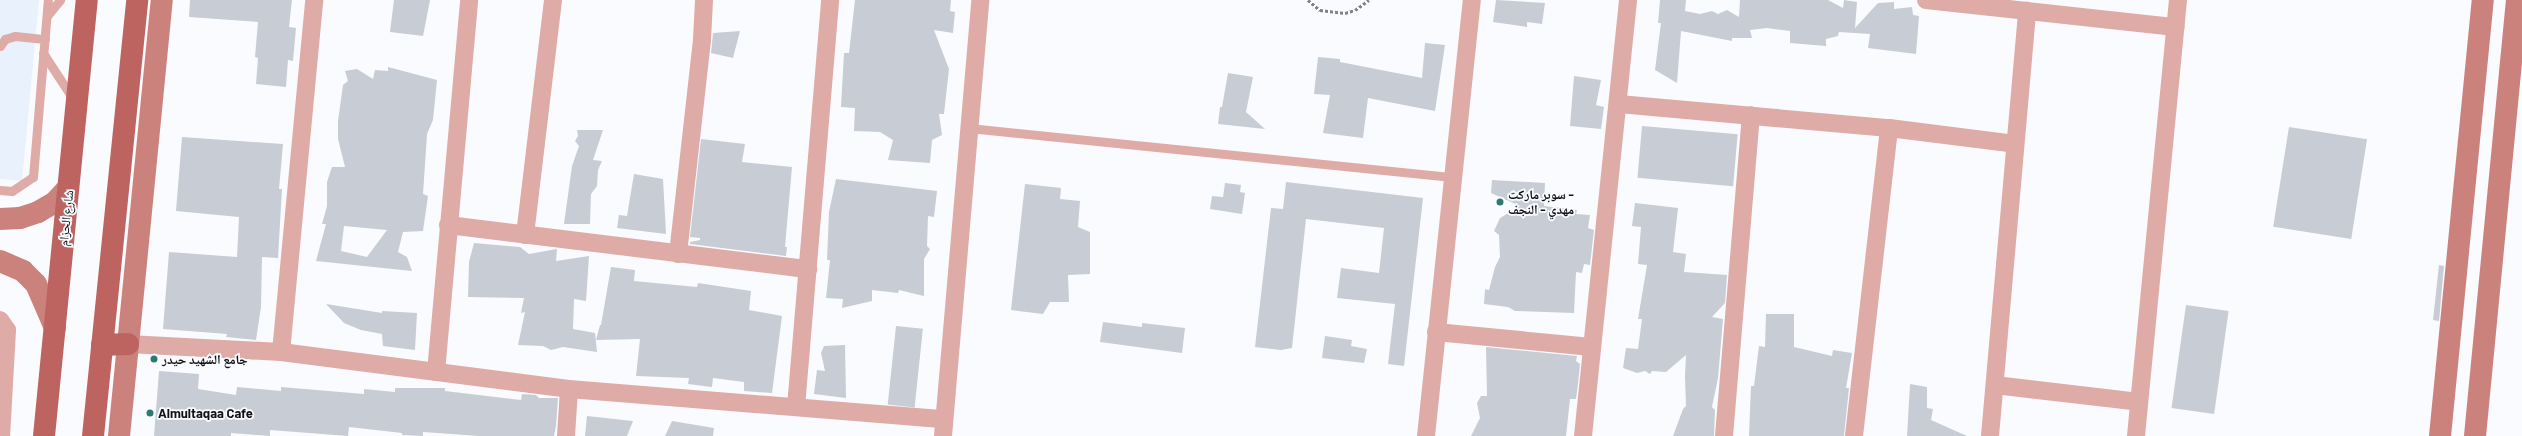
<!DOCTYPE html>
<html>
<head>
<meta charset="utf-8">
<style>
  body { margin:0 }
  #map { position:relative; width:2522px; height:436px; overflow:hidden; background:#f9fbff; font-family:Barlow,"Noto Naskh Arabic",sans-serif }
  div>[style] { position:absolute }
  .built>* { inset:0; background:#e9f1fd }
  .building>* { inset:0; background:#c7ccd5; transform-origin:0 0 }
  .path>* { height:2.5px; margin-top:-1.25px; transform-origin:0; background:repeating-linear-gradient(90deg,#808285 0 3px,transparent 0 5px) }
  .lane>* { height:9px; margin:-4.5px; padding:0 4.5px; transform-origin:4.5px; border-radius:4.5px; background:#deaba6 }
  .street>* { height:18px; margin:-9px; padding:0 9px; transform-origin:9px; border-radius:9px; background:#deaba6 }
  .secondary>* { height:22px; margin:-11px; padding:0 11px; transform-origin:11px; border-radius:11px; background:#cb827d }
  .primary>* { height:22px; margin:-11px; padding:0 11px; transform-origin:11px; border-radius:11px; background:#bd6460 }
  .dots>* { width:11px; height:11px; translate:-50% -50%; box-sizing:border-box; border:2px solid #f9fbff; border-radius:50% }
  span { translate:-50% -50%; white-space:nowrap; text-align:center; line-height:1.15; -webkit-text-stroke:3.5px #f9fbff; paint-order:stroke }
  .poi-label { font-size:13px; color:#101215; font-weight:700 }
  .left { translate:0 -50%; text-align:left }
  .street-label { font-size:13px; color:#101215 }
</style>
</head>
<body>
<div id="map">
  <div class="built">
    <div style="clip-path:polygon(0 0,39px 0,22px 181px,0 179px)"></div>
  </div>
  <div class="building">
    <div style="clip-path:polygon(190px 0,292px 0,289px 27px,296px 28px,293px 61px,288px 60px,286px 87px,256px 84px,258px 58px,255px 57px,258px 22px,189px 17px)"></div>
    <div style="clip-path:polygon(394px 0,430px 0,423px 36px,390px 32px)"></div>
    <div style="clip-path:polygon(855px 0,951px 0,950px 11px,955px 12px,953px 33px,934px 30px,949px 69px,944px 114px,939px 114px,942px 135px,932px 140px,930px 163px,888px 160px,893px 140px,880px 132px,854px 131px,855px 108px,841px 107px,844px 53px,849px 53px)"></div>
    <div style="clip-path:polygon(1496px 0,1545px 3px,1542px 24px,1527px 22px,1527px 27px,1493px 22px)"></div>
    <div style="clip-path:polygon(1660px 0,1686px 0,1685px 11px,1700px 14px,1712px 11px,1718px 14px,1727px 10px,1739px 17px,1740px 0,1828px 0,1843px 8px,1844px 0,1857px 2px,1855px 28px,1878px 3px,1894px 2px,1894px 9px,1912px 7px,1913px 15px,1919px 16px,1916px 54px,1868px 48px,1870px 34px,1839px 32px,1838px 36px,1826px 39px,1826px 46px,1790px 43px,1790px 31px,1767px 28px,1750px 30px,1752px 38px,1732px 38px,1732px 41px,1681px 31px,1677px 83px,1655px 70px,1661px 23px,1658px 23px)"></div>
    <div style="clip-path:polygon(740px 31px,733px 58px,711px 53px,713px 33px)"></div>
    <div style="clip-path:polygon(1425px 43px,1445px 45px,1435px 111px,1368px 98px,1363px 138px,1323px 133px,1330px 95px,1314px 94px,1318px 57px,1340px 59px,1340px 62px,1422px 78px)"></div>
    <div style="clip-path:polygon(evenodd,388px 67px,437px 80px,433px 120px,427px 134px,423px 194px,428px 196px,423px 231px,403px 232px,398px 252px,407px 257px,412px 271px,316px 261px,326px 224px,322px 224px,327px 206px,327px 182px,332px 167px,345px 167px,338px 139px,338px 121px,343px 85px,348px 81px,345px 71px,357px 69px,373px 79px,375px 70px,388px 71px,388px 67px,344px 226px,387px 230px,367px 257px,341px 251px,344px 226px)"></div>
    <div style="clip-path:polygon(1228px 73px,1253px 77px,1246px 112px,1265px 129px,1218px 124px,1220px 107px,1222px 107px)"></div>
    <div style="clip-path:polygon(1574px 76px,1601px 80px,1596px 105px,1604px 107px,1601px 129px,1570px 126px)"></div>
    <div style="left:1642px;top:126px;width:96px;height:52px;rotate:5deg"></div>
    <div style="left:2289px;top:127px;width:79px;height:101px;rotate:9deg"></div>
    <div style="clip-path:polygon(577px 130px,603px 130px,593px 160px,602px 161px,598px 170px,597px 186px,591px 194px,590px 224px,564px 224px,572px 166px,579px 146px,575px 141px,578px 136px)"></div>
    <div style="clip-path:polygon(182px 137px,283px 144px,279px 189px,282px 189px,278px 258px,262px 257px,261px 307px,256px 340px,226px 337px,227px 334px,163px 329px,169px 252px,237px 257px,239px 217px,176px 211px)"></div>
    <div style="clip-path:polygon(701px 139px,745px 144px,742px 162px,792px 167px,785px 247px,787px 247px,786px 256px,690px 244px,690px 242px,700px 240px,700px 238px,690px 237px)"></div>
    <div style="clip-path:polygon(634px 174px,663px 179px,666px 234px,617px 228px,619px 215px,627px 216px)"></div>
    <div style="clip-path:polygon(836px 179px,937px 191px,934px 217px,928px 216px,927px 246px,930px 249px,924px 259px,924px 296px,899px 290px,898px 293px,872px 290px,872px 301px,842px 308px,843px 299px,826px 298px,830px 260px,827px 260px,829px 212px)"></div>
    <div style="clip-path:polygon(1492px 180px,1545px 183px,1544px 206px,1577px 210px,1576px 214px,1590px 215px,1588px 228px,1594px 230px,1590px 265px,1584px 264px,1582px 273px,1576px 272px,1574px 313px,1515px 311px,1508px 307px,1484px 304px,1485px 289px,1489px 290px,1495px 267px,1500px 257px,1499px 235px,1494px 231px,1500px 218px,1520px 206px,1491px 193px)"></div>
    <div style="clip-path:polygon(1286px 182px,1423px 198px,1404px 366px,1388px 364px,1395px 304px,1337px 298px,1341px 268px,1379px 273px,1384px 228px,1306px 219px,1292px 348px,1281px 350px,1255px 347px,1271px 208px,1283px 209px)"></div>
    <div style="clip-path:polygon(1225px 183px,1241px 185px,1240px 192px,1245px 193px,1242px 214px,1210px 209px,1212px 196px,1223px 197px)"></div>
    <div style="clip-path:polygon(1025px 184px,1061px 188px,1060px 199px,1080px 201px,1078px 227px,1090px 232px,1090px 274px,1068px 275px,1069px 302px,1050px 302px,1043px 314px,1011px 310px)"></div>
    <div style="clip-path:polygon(1635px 203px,1678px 208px,1673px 252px,1686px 254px,1684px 272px,1727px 275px,1725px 303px,1712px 317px,1723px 319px,1718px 378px,1712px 407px,1715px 410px,1714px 436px,1673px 436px,1683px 409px,1686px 406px,1685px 376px,1686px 355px,1666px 372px,1652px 371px,1650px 374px,1645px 371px,1637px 373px,1623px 368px,1626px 348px,1638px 349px,1642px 319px,1638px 319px,1647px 265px,1638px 264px,1641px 227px,1632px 226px)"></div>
    <div style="clip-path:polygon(474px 243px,520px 247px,529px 254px,557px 249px,556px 261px,589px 256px,586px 301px,574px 299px,573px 329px,595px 333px,597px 352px,563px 347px,551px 350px,543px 346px,518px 345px,525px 312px,521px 313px,524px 298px,468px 297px,469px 262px)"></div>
    <div style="clip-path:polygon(2439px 265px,2444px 266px,2439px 321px,2433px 320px)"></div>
    <div style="clip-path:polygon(611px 267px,635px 270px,634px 281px,697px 287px,698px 283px,751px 291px,749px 310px,782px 316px,772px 393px,744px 391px,744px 382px,713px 378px,712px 387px,688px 384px,689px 378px,636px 376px,640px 339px,596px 340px,600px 325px,601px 325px)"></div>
    <div style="clip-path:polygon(326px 304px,382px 313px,382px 311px,417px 313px,415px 350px,383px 346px,382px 334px,361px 330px,344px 323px)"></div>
    <div style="left:2186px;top:305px;width:43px;height:104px;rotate:8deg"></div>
    <div style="clip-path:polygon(1766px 314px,1794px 314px,1794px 347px,1832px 356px,1833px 350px,1852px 353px,1846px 388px,1849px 388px,1844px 436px,1749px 436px,1751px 386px,1754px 386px,1759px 346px,1765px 347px)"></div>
    <div style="clip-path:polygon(1103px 322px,1142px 327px,1142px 323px,1185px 328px,1182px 353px,1100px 342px)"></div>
    <div style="left:896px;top:326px;width:27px;height:79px;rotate:6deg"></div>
    <div style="clip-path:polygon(1325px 336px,1352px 340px,1351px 346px,1367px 349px,1364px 363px,1322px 358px)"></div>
    <div style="clip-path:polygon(845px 345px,846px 398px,814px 394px,817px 370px,825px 371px,821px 353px,824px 346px)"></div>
    <div style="clip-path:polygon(1486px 347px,1577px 356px,1576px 361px,1580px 364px,1578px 384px,1576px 399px,1570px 399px,1566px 436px,1471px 436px,1480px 418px,1477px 403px,1481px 396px,1487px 396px)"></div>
    <div style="clip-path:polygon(159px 371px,199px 374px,198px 389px,236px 395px,237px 387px,281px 391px,281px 387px,364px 394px,364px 389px,395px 392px,395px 388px,445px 388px,445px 391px,521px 400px,522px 394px,536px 395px,539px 398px,558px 398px,556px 426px,554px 436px,479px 436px,423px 432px,423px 436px,402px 435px,402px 433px,349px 427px,348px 436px,270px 430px,270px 436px,231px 433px,231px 436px,154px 436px)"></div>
    <div style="clip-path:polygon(1910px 384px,1927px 387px,1927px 408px,1933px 409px,1931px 420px,1967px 436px,1907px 436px)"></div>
    <div style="clip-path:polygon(587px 416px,633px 421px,627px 436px,585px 436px)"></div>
    <div style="clip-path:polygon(672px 421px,714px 428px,713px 436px,665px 436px)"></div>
  </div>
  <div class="path">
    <div style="left:1308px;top:0;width:16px;rotate:40deg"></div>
    <div style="left:1320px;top:10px;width:25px;rotate:7deg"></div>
    <div style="left:1345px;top:13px;width:10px;rotate:-17deg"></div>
    <div style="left:1355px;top:10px;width:17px;rotate:-36deg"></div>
  </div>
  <div class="lane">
    <div style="left:47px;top:16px;width:21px;rotate:-51deg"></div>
    <div style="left:0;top:46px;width:9px;rotate:-54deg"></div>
    <div style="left:5px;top:39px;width:10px;rotate:-17deg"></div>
    <div style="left:15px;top:36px;width:30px;rotate:6deg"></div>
    <div style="left:43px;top:53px;width:55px;rotate:56.9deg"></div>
    <div style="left:969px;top:128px;width:486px;rotate:5.8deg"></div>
    <div style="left:0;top:190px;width:12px;rotate:5deg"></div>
    <div style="left:12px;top:191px;width:25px;rotate:-34deg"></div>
    <div style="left:33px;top:177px;width:178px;rotate:-85.2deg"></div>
  </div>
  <div class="street">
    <div style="left:1926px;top:0;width:251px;rotate:6.2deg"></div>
    <div style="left:1619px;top:104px;width:271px;rotate:5.1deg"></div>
    <div style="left:1889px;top:128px;width:127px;rotate:7.2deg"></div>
    <div style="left:448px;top:225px;width:363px;rotate:7deg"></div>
    <div style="left:525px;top:235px;width:237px;rotate:-83.2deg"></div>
    <div style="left:678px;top:254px;width:216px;rotate:-83.6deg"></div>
    <div style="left:702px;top:39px;width:39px;rotate:-87deg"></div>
    <div style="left:0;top:320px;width:12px;rotate:55deg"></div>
    <div style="left:7px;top:330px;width:106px;rotate:93.2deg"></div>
    <div style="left:1436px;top:332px;width:156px;rotate:5.5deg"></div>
    <div style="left:128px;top:344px;width:153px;rotate:3deg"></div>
    <div style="left:281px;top:352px;width:290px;rotate:7.3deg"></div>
    <div style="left:569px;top:389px;width:376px;rotate:4.6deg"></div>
    <div style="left:281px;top:352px;width:354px;rotate:-84.6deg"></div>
    <div style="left:436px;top:372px;width:373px;rotate:-84.9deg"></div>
    <div style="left:1995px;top:385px;width:145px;rotate:6.7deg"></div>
    <div style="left:796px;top:407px;width:408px;rotate:-85.2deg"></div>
    <div style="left:566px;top:436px;width:47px;rotate:-86.3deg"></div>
    <div style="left:943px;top:436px;width:438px;rotate:-85.1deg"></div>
    <div style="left:1426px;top:436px;width:438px;rotate:-84deg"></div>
    <div style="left:1583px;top:436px;width:438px;rotate:-84.1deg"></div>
    <div style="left:1724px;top:436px;width:322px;rotate:-85.2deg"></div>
    <div style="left:1854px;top:436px;width:310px;rotate:-83.5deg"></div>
    <div style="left:1990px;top:436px;width:427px;rotate:-85deg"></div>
    <div style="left:2136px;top:436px;width:438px;rotate:-84.5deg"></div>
  </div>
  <div class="secondary">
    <div style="left:0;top:219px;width:20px;rotate:-3deg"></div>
    <div style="left:20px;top:218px;width:19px;rotate:-18deg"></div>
    <div style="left:38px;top:212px;width:20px;rotate:-30deg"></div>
    <div style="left:55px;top:202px;width:19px;rotate:-47deg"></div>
    <div style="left:0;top:261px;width:25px;rotate:23deg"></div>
    <div style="left:23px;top:271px;width:18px;rotate:45deg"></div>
    <div style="left:36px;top:284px;width:48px;rotate:66.6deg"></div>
    <div style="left:119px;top:436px;width:438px;rotate:-84.4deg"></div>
    <div style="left:2440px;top:436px;width:438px;rotate:-84.4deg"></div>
    <div style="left:2475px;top:436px;width:438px;rotate:-84.5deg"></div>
  </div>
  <div class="primary">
    <div style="left:102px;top:345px;width:26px;rotate:-2deg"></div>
    <div style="left:44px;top:436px;width:438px;rotate:-84.4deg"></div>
    <div style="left:93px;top:436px;width:438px;rotate:-84.2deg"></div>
  </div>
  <div class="dots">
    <div style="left:1500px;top:202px;background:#307872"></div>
    <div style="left:154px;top:359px;background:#307872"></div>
    <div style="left:150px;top:413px;background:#307872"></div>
  </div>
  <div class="poi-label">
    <span class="left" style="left:1508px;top:202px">سوبر ماركت -<br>مهدي - النجف</span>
    <span class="left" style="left:162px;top:359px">جامع الشهيد حيدر</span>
    <span class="left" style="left:158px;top:413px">Almultaqaa Cafe</span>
  </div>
  <div class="street-label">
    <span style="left:66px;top:218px;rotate:-84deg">شارع الحزام</span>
  </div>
</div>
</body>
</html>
